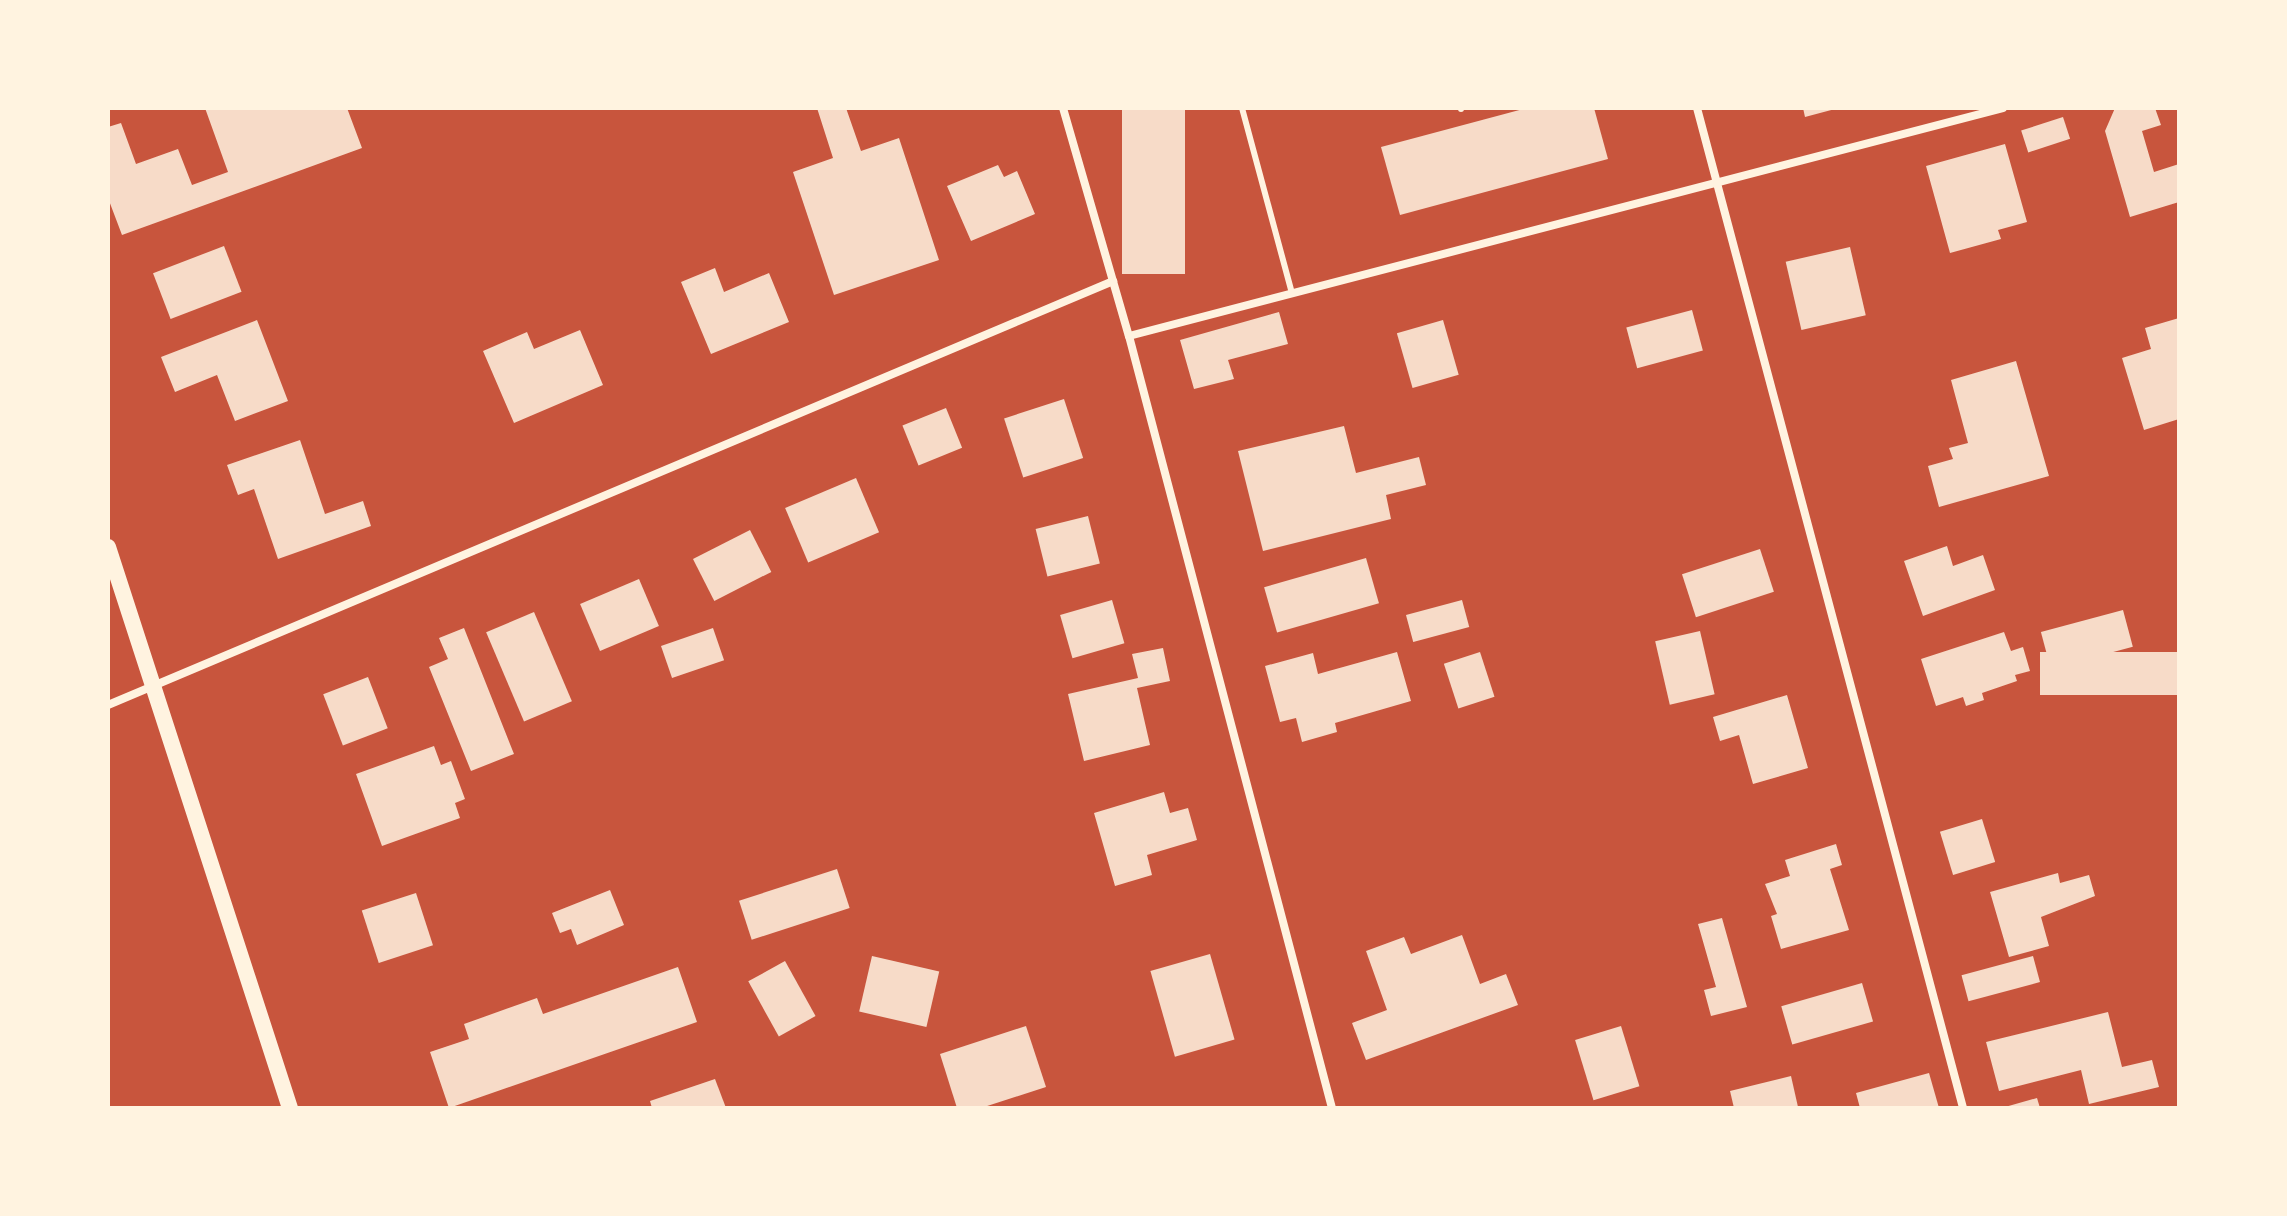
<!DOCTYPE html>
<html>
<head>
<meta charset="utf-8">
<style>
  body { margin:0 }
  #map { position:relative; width:2287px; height:1216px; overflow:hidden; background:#c8553d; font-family:Mulish,sans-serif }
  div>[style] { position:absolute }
  .building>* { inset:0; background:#f7dbc8; transform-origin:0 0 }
  .service>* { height:6px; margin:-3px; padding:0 3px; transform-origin:3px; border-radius:3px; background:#fff3e0 }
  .minor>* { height:8px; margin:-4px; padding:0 4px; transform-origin:4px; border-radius:4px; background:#fff3e0 }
  .secondary>* { height:16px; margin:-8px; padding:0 8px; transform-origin:8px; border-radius:8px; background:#fff3e0 }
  span { translate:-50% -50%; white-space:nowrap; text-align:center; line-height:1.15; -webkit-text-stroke:8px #fff3e0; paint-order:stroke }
  .frame { position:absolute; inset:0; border:110px solid #fff3e0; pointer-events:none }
</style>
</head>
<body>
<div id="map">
  <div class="building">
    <div style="clip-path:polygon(205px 108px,347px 108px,362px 148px,122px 235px,108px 198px,108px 127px,121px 123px,136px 164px,178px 149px,192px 185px,228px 172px)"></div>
    <div style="clip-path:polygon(817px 108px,846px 108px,861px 151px,899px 138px,939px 260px,834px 295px,793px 172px,833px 158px)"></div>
    <div style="left:1122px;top:108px;width:63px;height:166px"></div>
    <div style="clip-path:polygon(1527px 108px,1594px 108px,1608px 159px,1400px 215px,1381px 147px)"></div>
    <div style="clip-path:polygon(1803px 108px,1835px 108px,1835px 109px,1805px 117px)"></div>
    <div style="clip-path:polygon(2115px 108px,2155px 108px,2161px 125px,2142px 131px,2154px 172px,2179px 164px,2179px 202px,2130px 217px,2105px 131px)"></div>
    <div style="left:2063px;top:117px;width:23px;height:44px;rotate:72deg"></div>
    <div style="clip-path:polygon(2005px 144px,2027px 222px,1998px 230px,2001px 239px,1950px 253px,1926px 166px)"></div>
    <div style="clip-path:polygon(998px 165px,1004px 177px,1017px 171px,1035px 214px,971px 241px,947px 186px)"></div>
    <div style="left:224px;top:246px;width:49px;height:76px;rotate:69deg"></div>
    <div style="left:1850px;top:247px;width:70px;height:66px;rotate:77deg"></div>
    <div style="clip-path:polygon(715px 268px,724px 292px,769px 273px,789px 322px,711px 354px,681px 282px)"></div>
    <div style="left:1692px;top:310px;width:42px;height:68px;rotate:75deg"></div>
    <div style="clip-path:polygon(1279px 312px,1288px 344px,1228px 360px,1234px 379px,1194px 389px,1180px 340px)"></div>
    <div style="clip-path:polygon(2179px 318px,2179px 419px,2144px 430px,2122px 358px,2151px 349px,2145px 328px)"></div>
    <div style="clip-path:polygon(257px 320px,288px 401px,235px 421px,217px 375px,175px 392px,161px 357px)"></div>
    <div style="left:1443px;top:320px;width:57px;height:48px;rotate:74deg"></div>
    <div style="clip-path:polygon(580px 330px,603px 385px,514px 423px,483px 351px,527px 332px,534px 349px)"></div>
    <div style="clip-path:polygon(2016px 361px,2049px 476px,1939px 507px,1928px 466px,1953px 459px,1949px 448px,1968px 443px,1951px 380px)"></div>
    <div style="left:1064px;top:399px;width:62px;height:63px;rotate:72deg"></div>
    <div style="left:946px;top:408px;width:43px;height:47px;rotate:68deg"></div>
    <div style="clip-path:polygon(1344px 426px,1356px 473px,1419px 457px,1426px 485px,1386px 495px,1391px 519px,1263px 551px,1238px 451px)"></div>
    <div style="clip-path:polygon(300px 440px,325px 514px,363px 501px,371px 526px,278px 559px,254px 489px,238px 495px,227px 465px)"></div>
    <div style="left:856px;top:478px;width:59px;height:77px;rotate:67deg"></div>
    <div style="left:1088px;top:516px;width:49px;height:54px;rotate:76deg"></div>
    <div style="left:750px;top:530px;width:47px;height:64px;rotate:63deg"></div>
    <div style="clip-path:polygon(1947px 546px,1953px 566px,1983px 555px,1995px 590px,1923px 616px,1904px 561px)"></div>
    <div style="left:1760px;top:549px;width:45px;height:82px;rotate:72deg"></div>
    <div style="left:1366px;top:558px;width:47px;height:106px;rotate:74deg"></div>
    <div style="left:639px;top:579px;width:51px;height:64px;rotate:67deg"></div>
    <div style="left:1112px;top:600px;width:45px;height:54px;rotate:74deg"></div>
    <div style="left:1462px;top:600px;width:28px;height:58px;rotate:75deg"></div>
    <div style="left:2123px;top:610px;width:38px;height:85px;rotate:75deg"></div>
    <div style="left:534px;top:612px;width:97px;height:52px;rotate:67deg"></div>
    <div style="clip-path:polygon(464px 628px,514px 754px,471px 771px,429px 667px,448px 659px,439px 638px)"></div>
    <div style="left:713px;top:628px;width:34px;height:55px;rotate:71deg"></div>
    <div style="left:1700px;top:631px;width:65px;height:46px;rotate:77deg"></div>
    <div style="clip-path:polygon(2004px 632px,2011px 651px,2023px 647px,2030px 671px,2015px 675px,2017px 681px,1982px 693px,1984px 700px,1966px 706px,1963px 697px,1936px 706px,1921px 659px)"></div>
    <div style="clip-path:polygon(1163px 648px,1170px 681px,1137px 688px,1150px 745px,1084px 761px,1068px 694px,1138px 678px,1132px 654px)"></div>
    <div style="clip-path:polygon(1397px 652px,1411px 701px,1335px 723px,1337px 732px,1302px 742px,1296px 718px,1280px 722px,1265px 666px,1313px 653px,1318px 674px)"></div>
    <div style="left:1480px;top:652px;width:47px;height:38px;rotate:72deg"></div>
    <div style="left:2179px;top:652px;width:43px;height:139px;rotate:90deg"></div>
    <div style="left:368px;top:677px;width:55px;height:48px;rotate:69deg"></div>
    <div style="clip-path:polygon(1787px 695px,1808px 768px,1753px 784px,1739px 735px,1720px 741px,1713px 717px)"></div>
    <div style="clip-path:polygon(434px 746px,441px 765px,451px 761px,465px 799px,455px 803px,460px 818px,382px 846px,356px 774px)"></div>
    <div style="clip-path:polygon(1164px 792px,1170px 813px,1188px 808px,1197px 840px,1147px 855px,1152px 875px,1115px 886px,1094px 813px)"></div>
    <div style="left:1982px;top:819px;width:45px;height:44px;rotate:73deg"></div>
    <div style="clip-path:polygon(1836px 844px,1842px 865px,1830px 869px,1849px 930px,1781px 949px,1771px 916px,1777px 914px,1765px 884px,1790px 876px,1785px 860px)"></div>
    <div style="left:837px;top:869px;width:41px;height:103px;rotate:72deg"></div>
    <div style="clip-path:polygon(2058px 873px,2060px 883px,2089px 875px,2095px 896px,2041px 917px,2049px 946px,2009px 957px,1990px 892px)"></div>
    <div style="clip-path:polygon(610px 890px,624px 925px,577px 945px,571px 929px,560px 933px,552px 913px)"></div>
    <div style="left:416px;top:893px;width:55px;height:57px;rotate:72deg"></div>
    <div style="clip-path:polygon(1722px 918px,1747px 1007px,1711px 1016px,1704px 990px,1716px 987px,1698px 924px)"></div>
    <div style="clip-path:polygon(1462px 935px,1480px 984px,1506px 974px,1518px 1005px,1366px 1060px,1352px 1023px,1387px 1010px,1366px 951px,1404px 937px,1411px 954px)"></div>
    <div style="left:1210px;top:954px;width:89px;height:62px;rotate:74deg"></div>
    <div style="left:872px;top:956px;width:69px;height:57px;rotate:13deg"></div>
    <div style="left:2033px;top:956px;width:27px;height:74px;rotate:75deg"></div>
    <div style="left:785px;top:961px;width:63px;height:42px;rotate:61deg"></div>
    <div style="clip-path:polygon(678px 967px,697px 1022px,449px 1108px,430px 1052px,469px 1039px,464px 1024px,537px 998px,543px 1014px)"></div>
    <div style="left:1862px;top:983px;width:40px;height:84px;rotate:74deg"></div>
    <div style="clip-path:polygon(2108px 1012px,2122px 1067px,2152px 1060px,2159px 1087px,2089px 1104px,2081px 1070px,1999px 1091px,1986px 1042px)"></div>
    <div style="clip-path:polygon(1026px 1026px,1046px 1087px,981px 1108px,957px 1108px,940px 1054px)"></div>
    <div style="left:1621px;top:1026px;width:63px;height:48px;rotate:73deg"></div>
    <div style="clip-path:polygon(1929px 1073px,1939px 1108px,1860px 1108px,1856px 1093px)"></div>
    <div style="clip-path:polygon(1791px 1076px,1798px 1107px,1734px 1108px,1730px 1091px)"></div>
    <div style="clip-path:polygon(715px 1079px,726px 1108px,652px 1108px,650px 1101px)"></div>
    <div style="clip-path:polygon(2037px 1098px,2040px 1108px,2005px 1108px,2005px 1107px)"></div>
  </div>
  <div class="service">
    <div style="left:1242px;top:108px;width:192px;rotate:74.9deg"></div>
    <div style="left:1461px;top:108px;width:1px;rotate:90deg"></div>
  </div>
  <div class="minor">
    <div style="left:1063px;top:108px;width:237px;rotate:73.9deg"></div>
    <div style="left:1129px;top:336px;width:798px;rotate:75.27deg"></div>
    <div style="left:1697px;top:108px;width:1035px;rotate:75.1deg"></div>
    <div style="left:1129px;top:336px;width:903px;rotate:-14.62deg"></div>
    <div style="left:108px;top:705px;width:1091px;rotate:-22.87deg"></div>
  </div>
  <div class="secondary">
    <div style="left:108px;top:547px;width:590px;rotate:72.03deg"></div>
  </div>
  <div class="frame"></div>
</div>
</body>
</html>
